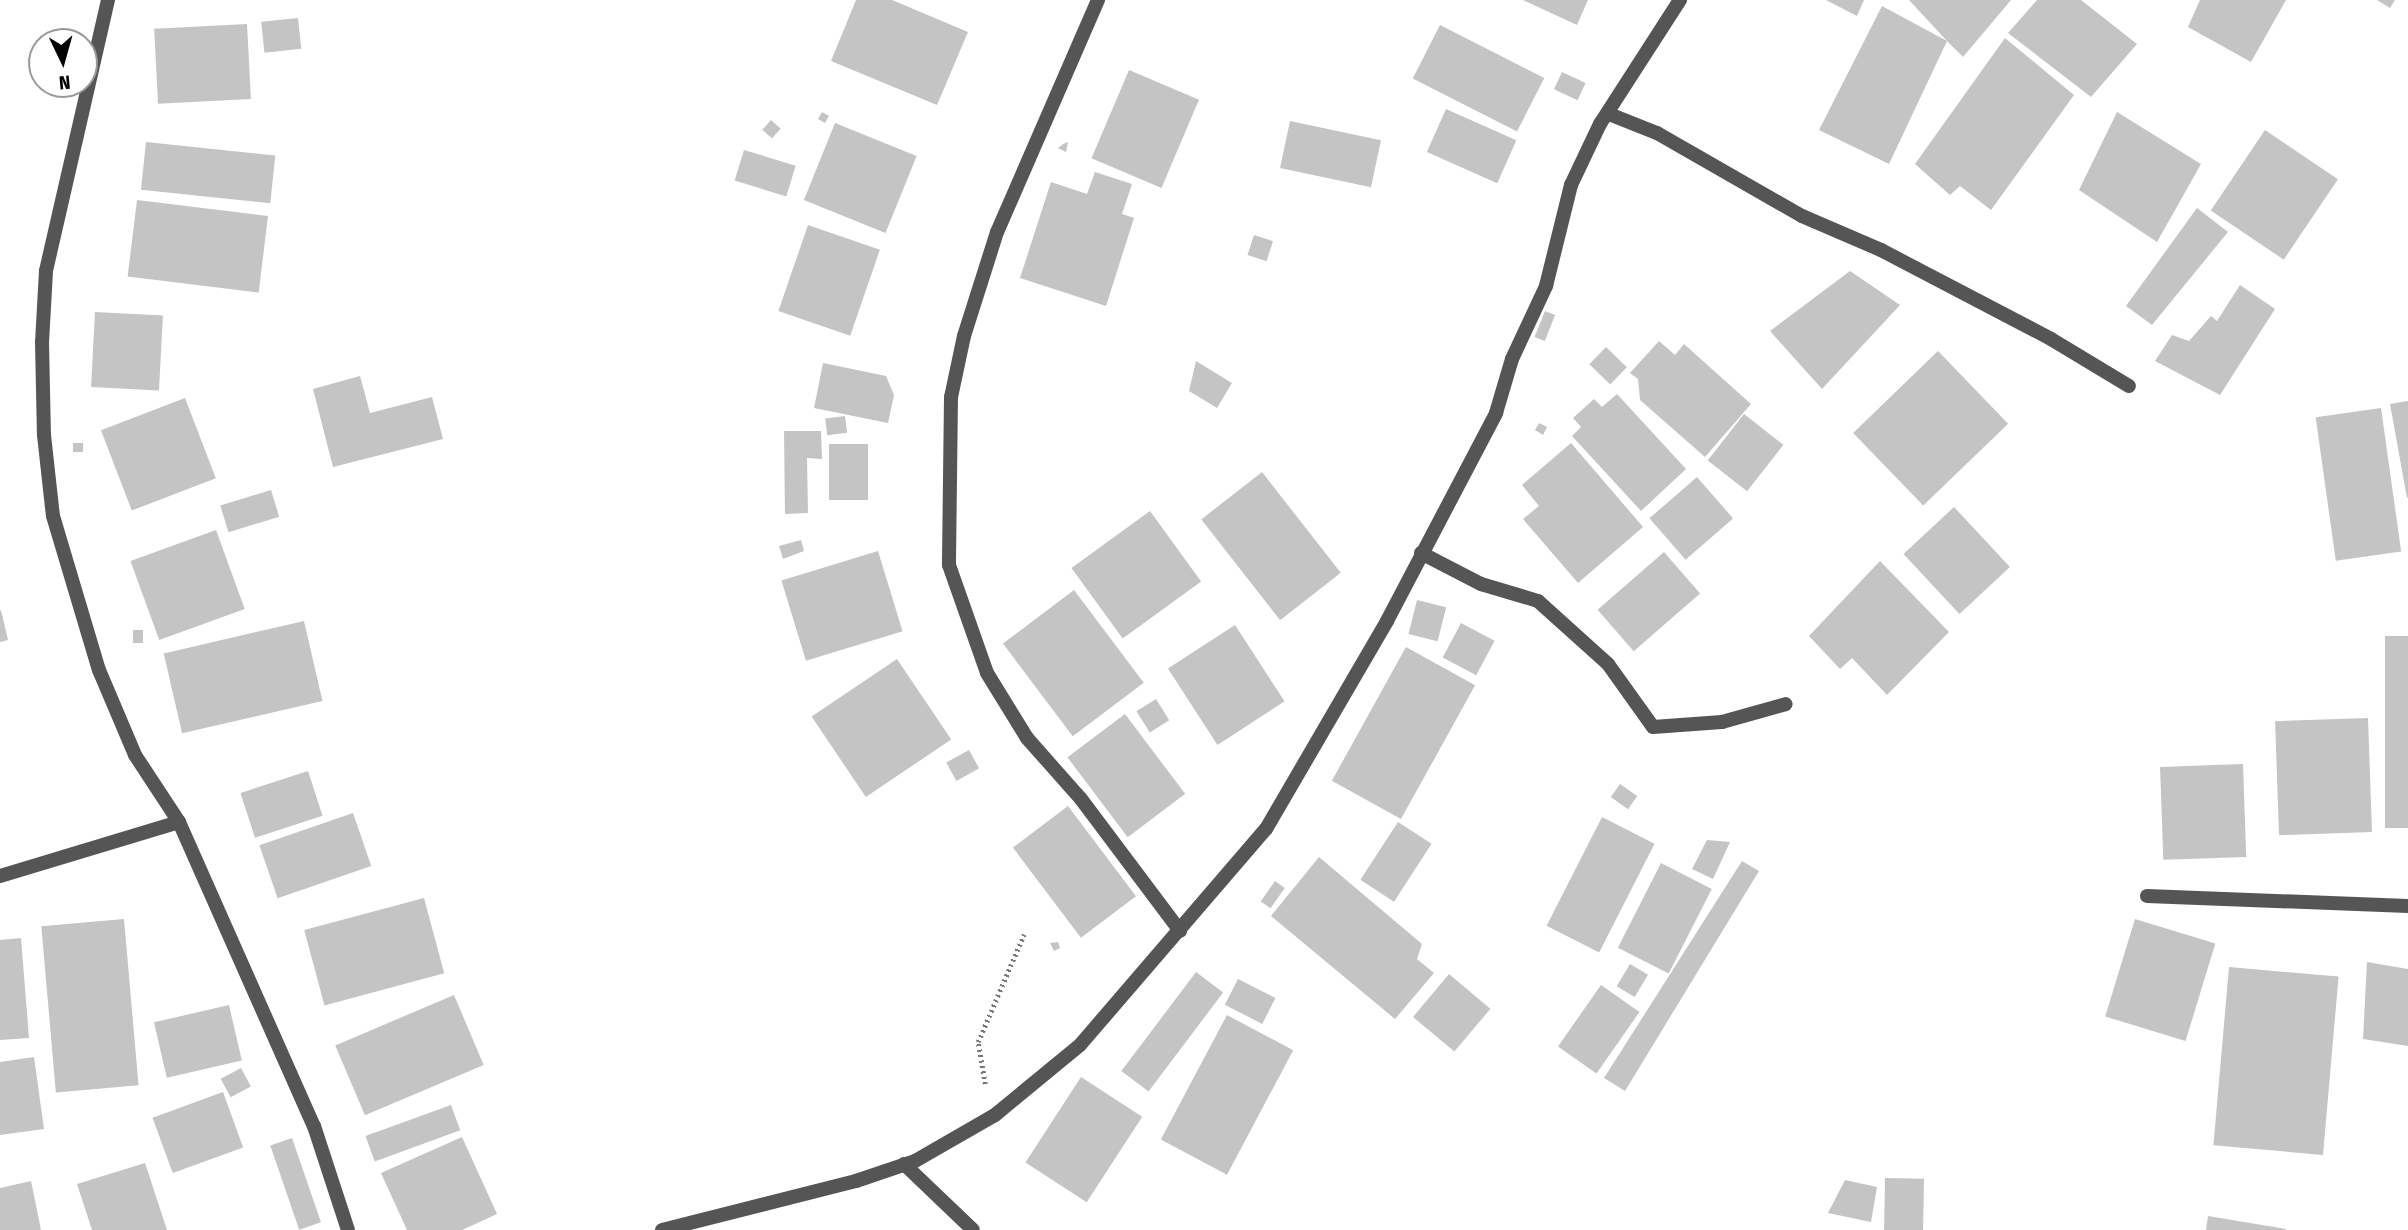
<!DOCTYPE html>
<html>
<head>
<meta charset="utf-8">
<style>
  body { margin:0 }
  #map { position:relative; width:2408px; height:1230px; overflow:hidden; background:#fff; font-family:"Fira Sans Condensed",sans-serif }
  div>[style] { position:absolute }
  .building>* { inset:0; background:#c4c4c4; transform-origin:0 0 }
  .path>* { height:4.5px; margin-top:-2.25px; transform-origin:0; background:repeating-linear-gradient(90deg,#777 0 2px,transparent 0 5.5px) }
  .minor>* { height:14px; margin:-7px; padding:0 7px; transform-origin:7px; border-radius:7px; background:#555 }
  span { translate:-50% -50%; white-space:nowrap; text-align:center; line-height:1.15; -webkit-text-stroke:5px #fff; paint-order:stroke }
  .north { position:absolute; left:28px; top:28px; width:70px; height:70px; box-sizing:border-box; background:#fff; border:2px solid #999; border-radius:50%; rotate:175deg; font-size:19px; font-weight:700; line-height:28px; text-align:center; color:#000 }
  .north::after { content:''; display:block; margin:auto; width:24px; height:32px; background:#000; clip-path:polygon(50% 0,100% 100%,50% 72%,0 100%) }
</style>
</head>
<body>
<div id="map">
  <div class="building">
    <div style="clip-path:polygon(856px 0,892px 0,968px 32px,937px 105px,831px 61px)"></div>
    <div style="clip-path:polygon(1523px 0,1588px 0,1577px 25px)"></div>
    <div style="clip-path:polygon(1826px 0,1864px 0,1857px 16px)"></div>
    <div style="clip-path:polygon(1909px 0,2011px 0,1963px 57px,1947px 41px,1889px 164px,1819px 130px,1882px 6px,1947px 41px)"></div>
    <div style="clip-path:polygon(2037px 0,2081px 0,2137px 44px,2091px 97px,2008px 33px)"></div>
    <div style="clip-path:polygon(2200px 0,2286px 0,2251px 62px,2188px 27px)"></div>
    <div style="clip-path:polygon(2377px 0,2395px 0,2390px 8px)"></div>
    <div style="left:298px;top:18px;width:31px;height:37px;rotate:84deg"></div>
    <div style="left:247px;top:24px;width:75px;height:93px;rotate:87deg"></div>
    <div style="left:1440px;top:25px;width:117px;height:60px;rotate:27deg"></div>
    <div style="clip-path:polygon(2005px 38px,2074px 95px,1991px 210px,1960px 186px,1950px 195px,1915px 164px)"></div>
    <div style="left:1129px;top:70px;width:76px;height:96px;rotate:23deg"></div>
    <div style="left:1562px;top:72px;width:26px;height:19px;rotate:25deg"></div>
    <div style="left:1446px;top:109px;width:77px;height:47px;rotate:24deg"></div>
    <div style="left:822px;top:112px;width:8px;height:8px;rotate:30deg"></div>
    <div style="clip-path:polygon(2117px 112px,2201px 164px,2157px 242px,2079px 190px)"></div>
    <div style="left:771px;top:120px;width:13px;height:13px;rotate:42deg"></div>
    <div style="left:1290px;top:121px;width:93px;height:48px;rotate:12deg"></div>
    <div style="left:835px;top:123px;width:88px;height:83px;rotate:22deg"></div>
    <div style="left:2265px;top:130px;width:88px;height:97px;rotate:34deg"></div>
    <div style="left:146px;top:142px;width:130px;height:48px;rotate:6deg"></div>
    <div style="clip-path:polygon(1068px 142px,1066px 152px,1058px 148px,1063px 144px)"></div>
    <div style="left:744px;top:150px;width:54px;height:32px;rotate:17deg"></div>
    <div style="clip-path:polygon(1095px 172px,1132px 184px,1122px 214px,1134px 218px,1106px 306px,1020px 278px,1051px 182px,1087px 194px)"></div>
    <div style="left:137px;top:200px;width:132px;height:77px;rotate:7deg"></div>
    <div style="clip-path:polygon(2197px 208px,2228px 232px,2152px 325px,2126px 306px)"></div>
    <div style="left:808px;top:225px;width:76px;height:91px;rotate:19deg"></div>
    <div style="left:1254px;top:235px;width:20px;height:21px;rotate:18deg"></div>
    <div style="clip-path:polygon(1850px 271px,1900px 305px,1822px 389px,1770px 331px)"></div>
    <div style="clip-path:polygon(2240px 285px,2275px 309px,2220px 395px,2155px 361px,2172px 335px,2189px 341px,2211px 316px,2217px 321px)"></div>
    <div style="left:1545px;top:311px;width:11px;height:28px;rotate:22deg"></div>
    <div style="left:95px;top:312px;width:68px;height:75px;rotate:3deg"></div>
    <div style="clip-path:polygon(1659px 341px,1675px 355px,1684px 344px,1751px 404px,1705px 457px,1640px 400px,1638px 379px,1630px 373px)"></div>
    <div style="left:1606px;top:347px;width:29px;height:24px;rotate:44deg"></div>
    <div style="left:1938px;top:351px;width:101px;height:118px;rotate:46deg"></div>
    <div style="clip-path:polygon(1196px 361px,1232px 383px,1217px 408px,1189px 391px)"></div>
    <div style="clip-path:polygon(823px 363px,886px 376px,894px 395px,888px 423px,814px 408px)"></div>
    <div style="clip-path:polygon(360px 376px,370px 413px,432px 397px,443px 439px,333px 467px,313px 389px)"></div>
    <div style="clip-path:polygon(1617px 394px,1686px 469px,1641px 511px,1572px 436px,1581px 427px,1573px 418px,1594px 399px,1602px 407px)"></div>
    <div style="left:185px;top:398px;width:86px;height:90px;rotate:69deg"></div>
    <div style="clip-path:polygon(2408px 401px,2408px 497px,2407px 498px,2390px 404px)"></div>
    <div style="left:2381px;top:408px;width:145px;height:66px;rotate:82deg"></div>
    <div style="left:1744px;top:414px;width:50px;height:59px;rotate:38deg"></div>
    <div style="left:845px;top:416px;width:17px;height:20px;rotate:83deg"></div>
    <div style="clip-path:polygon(1539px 423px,1547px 427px,1543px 435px,1535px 430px)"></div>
    <div style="clip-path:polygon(784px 431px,821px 431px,822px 459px,807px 458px,808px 513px,785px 514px)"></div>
    <div style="left:73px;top:443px;width:10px;height:9px"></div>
    <div style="clip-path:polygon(1571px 443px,1643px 527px,1578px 583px,1523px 519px,1539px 506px,1522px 485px)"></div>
    <div style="left:829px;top:444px;width:39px;height:56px"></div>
    <div style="left:1262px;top:472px;width:128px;height:77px;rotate:52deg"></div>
    <div style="left:1697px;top:477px;width:55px;height:63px;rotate:49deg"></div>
    <div style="left:271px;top:490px;width:28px;height:53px;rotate:73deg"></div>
    <div style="left:1954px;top:507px;width:82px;height:69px;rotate:47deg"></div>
    <div style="left:1150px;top:511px;width:87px;height:97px;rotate:54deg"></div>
    <div style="left:216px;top:530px;width:84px;height:91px;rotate:70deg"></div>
    <div style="clip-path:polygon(801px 540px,804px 551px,783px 559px,779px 546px)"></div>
    <div style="left:878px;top:551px;width:84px;height:101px;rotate:73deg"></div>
    <div style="left:1664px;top:552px;width:55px;height:88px;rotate:49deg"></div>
    <div style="clip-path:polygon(1880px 561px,1949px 632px,1887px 695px,1852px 658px,1840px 669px,1809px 636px)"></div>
    <div style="left:1074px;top:590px;width:116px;height:89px;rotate:53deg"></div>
    <div style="left:1417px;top:600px;width:30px;height:35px;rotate:14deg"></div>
    <div style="clip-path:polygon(1px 610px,8px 640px,0 642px,0 611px)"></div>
    <div style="left:304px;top:621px;width:82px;height:144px;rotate:77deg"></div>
    <div style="left:1461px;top:623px;width:38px;height:39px;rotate:28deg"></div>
    <div style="left:1235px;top:625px;width:91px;height:80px;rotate:57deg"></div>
    <div style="left:133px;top:630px;width:10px;height:13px"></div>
    <div style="left:2385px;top:636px;width:23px;height:192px"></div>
    <div style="left:1406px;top:647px;width:79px;height:153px;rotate:29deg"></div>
    <div style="left:897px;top:659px;width:97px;height:103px;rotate:56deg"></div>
    <div style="left:1156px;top:699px;width:25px;height:23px;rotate:58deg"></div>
    <div style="left:1125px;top:714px;width:100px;height:72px;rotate:53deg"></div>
    <div style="left:2368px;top:718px;width:114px;height:93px;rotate:88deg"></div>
    <div style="left:969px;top:750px;width:21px;height:26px;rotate:61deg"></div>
    <div style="left:2243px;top:764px;width:93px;height:83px;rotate:88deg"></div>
    <div style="left:308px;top:771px;width:47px;height:71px;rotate:72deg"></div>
    <div style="left:1620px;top:784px;width:21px;height:16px;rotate:35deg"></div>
    <div style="left:1068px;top:806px;width:113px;height:69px;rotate:53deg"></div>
    <div style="left:353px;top:813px;width:56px;height:99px;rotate:71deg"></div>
    <div style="left:1602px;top:817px;width:59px;height:122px;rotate:27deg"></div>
    <div style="left:1398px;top:822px;width:40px;height:69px;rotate:33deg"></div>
    <div style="clip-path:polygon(1707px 840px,1730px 842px,1713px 879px,1692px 869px)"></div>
    <div style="clip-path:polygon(1319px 857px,1422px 944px,1417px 959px,1434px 973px,1395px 1019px,1271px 916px)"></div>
    <div style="clip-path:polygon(1742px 861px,1759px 871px,1625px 1091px,1604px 1078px)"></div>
    <div style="left:1661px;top:863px;width:57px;height:95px;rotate:27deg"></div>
    <div style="left:1275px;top:881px;width:12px;height:25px;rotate:35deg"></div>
    <div style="left:424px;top:898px;width:78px;height:124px;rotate:75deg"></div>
    <div style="left:124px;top:919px;width:167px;height:83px;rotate:85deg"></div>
    <div style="left:2135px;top:919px;width:84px;height:102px;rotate:17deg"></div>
    <div style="clip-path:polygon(21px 938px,29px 1038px,0 1040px,0 940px)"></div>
    <div style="clip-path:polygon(1058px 942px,1060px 948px,1054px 951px,1050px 943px)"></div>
    <div style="clip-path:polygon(2367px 962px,2408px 969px,2408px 1046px,2363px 1039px)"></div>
    <div style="left:1630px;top:964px;width:21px;height:26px;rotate:31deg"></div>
    <div style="left:2229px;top:967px;width:110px;height:179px;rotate:5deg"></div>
    <div style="left:1196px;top:972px;width:34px;height:124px;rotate:37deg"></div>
    <div style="left:1449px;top:974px;width:54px;height:56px;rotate:40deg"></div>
    <div style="left:1238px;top:979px;width:42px;height:29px;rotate:27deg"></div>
    <div style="left:1601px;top:985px;width:47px;height:75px;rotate:35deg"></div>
    <div style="left:454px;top:995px;width:76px;height:129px;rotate:67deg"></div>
    <div style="left:229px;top:1005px;width:57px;height:77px;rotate:77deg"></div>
    <div style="left:1227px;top:1015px;width:75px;height:141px;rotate:28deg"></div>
    <div style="clip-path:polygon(34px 1057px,44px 1129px,0 1135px,0 1062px)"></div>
    <div style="left:241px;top:1068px;width:21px;height:23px;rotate:62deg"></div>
    <div style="left:1081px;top:1077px;width:73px;height:102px;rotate:33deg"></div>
    <div style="left:223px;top:1092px;width:59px;height:75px;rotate:70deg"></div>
    <div style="left:451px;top:1105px;width:27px;height:91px;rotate:70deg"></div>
    <div style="clip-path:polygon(462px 1137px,497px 1214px,462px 1230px,407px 1230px,381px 1173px)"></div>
    <div style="left:292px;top:1138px;width:89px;height:23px;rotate:71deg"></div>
    <div style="clip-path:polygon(145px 1163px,167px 1230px,92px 1230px,77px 1184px)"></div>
    <div style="left:1885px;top:1178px;width:39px;height:52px;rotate:1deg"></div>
    <div style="clip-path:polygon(1845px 1180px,1877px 1187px,1871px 1222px,1828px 1213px)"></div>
    <div style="clip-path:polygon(31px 1181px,41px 1230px,0 1230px,0 1188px)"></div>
    <div style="clip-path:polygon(2208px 1216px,2286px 1229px,2286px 1230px,2206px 1230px)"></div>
  </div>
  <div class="path">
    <div style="left:985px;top:1084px;width:43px;rotate:-99.5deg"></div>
    <div style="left:978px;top:1042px;width:117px;rotate:-66.9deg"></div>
  </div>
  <div class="minor">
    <div style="left:108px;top:0;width:278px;rotate:102.9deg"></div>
    <div style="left:46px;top:271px;width:71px;rotate:93.2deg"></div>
    <div style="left:42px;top:342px;width:93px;rotate:88.8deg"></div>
    <div style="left:44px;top:435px;width:81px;rotate:83.7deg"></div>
    <div style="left:53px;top:516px;width:161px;rotate:73.4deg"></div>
    <div style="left:99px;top:670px;width:92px;rotate:67deg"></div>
    <div style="left:135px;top:755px;width:80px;rotate:56.7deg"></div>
    <div style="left:179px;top:822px;width:333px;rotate:66.1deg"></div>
    <div style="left:314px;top:1126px;width:109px;rotate:71.9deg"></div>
    <div style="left:1098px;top:0;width:253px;rotate:113.5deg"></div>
    <div style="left:997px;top:232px;width:109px;rotate:107.6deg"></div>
    <div style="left:964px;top:336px;width:62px;rotate:102deg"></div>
    <div style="left:951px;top:397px;width:168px;rotate:90.7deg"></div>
    <div style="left:949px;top:565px;width:114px;rotate:70.6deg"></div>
    <div style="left:987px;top:673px;width:76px;rotate:58.4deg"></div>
    <div style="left:1027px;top:738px;width:81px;rotate:48.5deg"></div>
    <div style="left:1081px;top:799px;width:165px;rotate:53.1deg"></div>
    <div style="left:1609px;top:114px;width:52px;rotate:21.6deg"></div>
    <div style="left:1657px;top:133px;width:167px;rotate:29.8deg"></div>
    <div style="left:1802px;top:216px;width:86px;rotate:23.3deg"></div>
    <div style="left:1881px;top:250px;width:192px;rotate:27.6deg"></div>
    <div style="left:2051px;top:339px;width:91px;rotate:31.1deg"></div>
    <div style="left:1421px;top:553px;width:68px;rotate:27.3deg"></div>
    <div style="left:1481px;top:584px;width:59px;rotate:16.6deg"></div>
    <div style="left:1538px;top:601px;width:94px;rotate:42deg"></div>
    <div style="left:1608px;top:664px;width:77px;rotate:54.5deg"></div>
    <div style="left:1653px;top:727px;width:69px;rotate:-4.1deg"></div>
    <div style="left:1722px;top:722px;width:66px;rotate:-15.7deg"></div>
    <div style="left:0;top:876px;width:187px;rotate:-16.8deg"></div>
    <div style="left:2147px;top:896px;width:261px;rotate:2.2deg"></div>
    <div style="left:904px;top:1164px;width:95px;rotate:43.7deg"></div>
    <div style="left:662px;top:1230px;width:200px;rotate:-14.2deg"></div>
    <div style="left:856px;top:1181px;width:62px;rotate:-18.7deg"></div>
    <div style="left:915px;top:1161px;width:92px;rotate:-29.9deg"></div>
    <div style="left:995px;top:1115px;width:110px;rotate:-39.5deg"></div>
    <div style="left:1080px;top:1045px;width:285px;rotate:-49.3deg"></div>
    <div style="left:1266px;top:829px;width:241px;rotate:-59.8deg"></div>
    <div style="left:1387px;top:621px;width:235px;rotate:-62.3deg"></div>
    <div style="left:1496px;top:413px;width:56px;rotate:-73.5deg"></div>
    <div style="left:1512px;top:359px;width:81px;rotate:-65deg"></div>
    <div style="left:1546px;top:286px;width:104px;rotate:-76.1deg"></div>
    <div style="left:1571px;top:185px;width:68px;rotate:-64.6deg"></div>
    <div style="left:1600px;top:124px;width:148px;rotate:-57.2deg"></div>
  </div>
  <div class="north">N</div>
</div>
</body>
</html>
